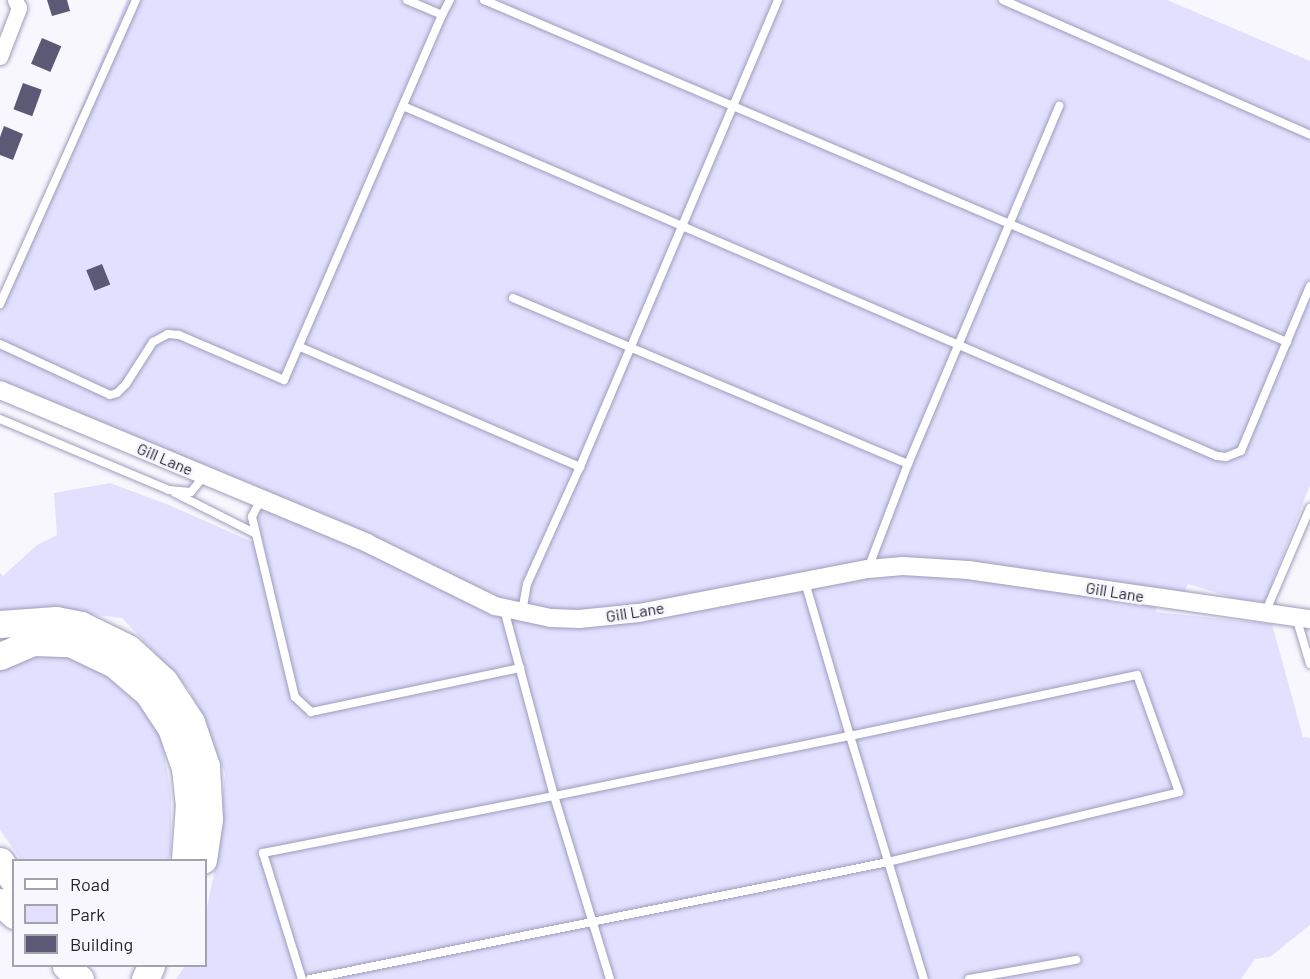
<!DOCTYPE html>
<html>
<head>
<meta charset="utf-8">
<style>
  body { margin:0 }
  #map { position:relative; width:1310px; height:979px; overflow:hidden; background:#f8f7fe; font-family:Barlow,sans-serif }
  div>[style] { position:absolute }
  .green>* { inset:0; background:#e2e0fe }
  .building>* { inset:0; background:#5c5976; transform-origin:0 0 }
  .roads { filter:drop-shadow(0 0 2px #9e9cbc) drop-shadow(0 0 2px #9e9cbc) }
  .service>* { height:8px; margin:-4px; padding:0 4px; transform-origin:4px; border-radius:4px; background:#fff }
  .minor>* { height:15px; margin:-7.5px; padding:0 7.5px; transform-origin:7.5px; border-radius:7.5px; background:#fff }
  .tertiary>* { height:18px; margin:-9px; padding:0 9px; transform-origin:9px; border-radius:9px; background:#fff }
  .motorway>* { height:27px; margin:-13.5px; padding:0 13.5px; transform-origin:13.5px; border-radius:13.5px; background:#fff }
  span { translate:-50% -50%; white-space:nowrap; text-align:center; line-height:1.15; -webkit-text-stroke:6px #f8f7fe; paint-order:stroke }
  .street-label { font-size:16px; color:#252330 }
  .legend { position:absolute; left:12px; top:859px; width:195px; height:108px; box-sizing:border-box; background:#f8f7fe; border:2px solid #a4a2ac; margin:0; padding:8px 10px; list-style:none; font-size:18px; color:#252330 }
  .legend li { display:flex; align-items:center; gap:12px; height:30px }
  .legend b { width:30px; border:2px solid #a4a2ac }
</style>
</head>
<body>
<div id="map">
  <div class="green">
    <div style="clip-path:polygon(127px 0,1167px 0,1310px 61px,1310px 485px,1263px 607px,1188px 584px,1180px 602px,1157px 602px,1156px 612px,1272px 624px,1303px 737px,1310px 738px,1310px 925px,1270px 957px,1255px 959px,1241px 979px,176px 979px,185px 966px,206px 966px,206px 911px,216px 865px,225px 773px,189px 689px,122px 618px,43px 609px,0 613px,0 573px,3px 576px,37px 545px,57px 535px,54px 493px,110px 483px,169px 505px,264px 547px,251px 496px,0 390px,0 299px)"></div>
    <div style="clip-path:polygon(28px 652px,88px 660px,159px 722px,171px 793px,171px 853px,168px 860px,21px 860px,0 830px,0 669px)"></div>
  </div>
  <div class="building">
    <div style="clip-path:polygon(47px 0,67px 0,70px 11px,52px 16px)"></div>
    <div style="left:42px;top:38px;width:21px;height:28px;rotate:23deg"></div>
    <div style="left:23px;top:83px;width:20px;height:28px;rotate:20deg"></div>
    <div style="clip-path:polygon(4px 126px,23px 134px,13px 160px,0 155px,0 137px)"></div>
    <div style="left:102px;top:264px;width:22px;height:17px;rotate:68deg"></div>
  </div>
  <div class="roads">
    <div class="service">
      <div style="left:407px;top:0;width:38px;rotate:23deg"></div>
      <div style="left:442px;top:15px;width:17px;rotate:-62deg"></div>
      <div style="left:484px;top:0;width:873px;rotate:23.07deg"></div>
      <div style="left:1003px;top:0;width:335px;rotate:23.7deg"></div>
      <div style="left:403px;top:106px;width:886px;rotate:23.27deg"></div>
      <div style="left:1217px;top:456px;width:9px;rotate:6deg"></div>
      <div style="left:1226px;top:457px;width:16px;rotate:-22deg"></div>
      <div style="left:1241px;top:451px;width:179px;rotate:-67.3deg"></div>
      <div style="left:513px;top:298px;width:428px;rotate:22.8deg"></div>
      <div style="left:908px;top:464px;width:112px;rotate:110.9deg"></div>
      <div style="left:0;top:304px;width:333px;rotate:-65.9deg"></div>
      <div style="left:0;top:344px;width:121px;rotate:24.9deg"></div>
      <div style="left:110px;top:395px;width:7px;rotate:-16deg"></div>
      <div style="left:117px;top:393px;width:13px;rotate:-45deg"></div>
      <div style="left:126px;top:384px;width:50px;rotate:-57.3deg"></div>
      <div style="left:153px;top:342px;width:17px;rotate:-28deg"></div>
      <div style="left:168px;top:334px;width:11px;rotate:5deg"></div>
      <div style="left:179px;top:335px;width:114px;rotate:23.2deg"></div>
      <div style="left:284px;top:380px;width:398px;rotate:-66.6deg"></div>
      <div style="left:300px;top:347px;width:305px;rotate:23.2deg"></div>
      <div style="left:0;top:419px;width:183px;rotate:22.8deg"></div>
      <div style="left:169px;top:490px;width:22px;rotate:5deg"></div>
      <div style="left:191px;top:492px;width:21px;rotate:-51deg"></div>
      <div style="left:908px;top:464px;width:389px;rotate:-67.1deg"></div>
      <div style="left:175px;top:493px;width:91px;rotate:26.8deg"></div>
      <div style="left:261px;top:499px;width:20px;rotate:117deg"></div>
      <div style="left:252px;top:517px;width:185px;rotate:76.6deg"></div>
      <div style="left:295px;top:697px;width:22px;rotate:43deg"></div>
      <div style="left:311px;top:712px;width:214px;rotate:-11.9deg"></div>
      <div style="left:1266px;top:611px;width:112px;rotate:-66.9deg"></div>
      <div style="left:522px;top:612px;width:28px;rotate:-80deg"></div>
      <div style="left:527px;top:584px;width:134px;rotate:-65.7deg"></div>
      <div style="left:582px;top:462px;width:502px;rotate:-67.01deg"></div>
      <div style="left:1296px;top:617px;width:49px;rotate:73.4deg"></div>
      <div style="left:302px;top:979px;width:132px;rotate:-107.2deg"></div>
      <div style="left:263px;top:853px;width:297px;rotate:-11.1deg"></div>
      <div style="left:554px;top:796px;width:194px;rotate:-105deg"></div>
      <div style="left:310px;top:979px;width:590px;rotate:-11.44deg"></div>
      <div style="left:888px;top:862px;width:299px;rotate:-13.5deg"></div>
      <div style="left:1179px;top:792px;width:124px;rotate:-109.7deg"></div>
      <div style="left:1137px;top:675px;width:293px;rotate:168deg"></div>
      <div style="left:850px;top:736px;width:160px;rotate:-106.3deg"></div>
      <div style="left:610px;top:979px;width:191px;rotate:-107deg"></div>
      <div style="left:554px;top:796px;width:302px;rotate:-11.5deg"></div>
      <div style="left:850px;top:736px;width:254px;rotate:73.1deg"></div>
      <div style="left:969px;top:979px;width:109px;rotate:-10.1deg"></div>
    </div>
    <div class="minor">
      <div style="left:0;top:57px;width:53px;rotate:-68.8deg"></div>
      <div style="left:19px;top:8px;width:9px;rotate:-117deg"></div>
    </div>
    <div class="tertiary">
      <div style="left:0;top:390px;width:398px;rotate:22.6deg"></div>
      <div style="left:367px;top:543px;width:143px;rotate:26.2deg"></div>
      <div style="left:495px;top:606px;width:57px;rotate:12.1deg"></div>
      <div style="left:551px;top:618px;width:28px;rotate:2deg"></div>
      <div style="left:579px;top:619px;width:60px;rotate:-5.7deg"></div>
      <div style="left:639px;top:613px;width:233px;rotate:-10.9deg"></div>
      <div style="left:868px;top:569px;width:35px;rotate:-5deg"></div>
      <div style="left:903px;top:566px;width:65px;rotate:3.5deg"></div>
      <div style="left:968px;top:570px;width:345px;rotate:8.2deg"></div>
    </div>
    <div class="motorway">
      <div style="left:0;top:624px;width:56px;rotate:-4.1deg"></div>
      <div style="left:56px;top:620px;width:25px;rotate:11deg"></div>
      <div style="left:81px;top:625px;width:52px;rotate:26.1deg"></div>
      <div style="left:128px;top:648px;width:49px;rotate:42.5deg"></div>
      <div style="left:164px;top:681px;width:49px;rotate:56.6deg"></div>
      <div style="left:191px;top:722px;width:46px;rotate:71.2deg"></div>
      <div style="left:206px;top:766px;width:53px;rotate:86.8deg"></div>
      <div style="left:209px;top:819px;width:41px;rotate:98.3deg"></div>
      <div style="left:0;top:656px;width:36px;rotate:-23deg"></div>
      <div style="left:33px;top:642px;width:37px;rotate:2deg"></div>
      <div style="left:70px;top:643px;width:49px;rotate:25.5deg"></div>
      <div style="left:114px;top:664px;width:45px;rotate:40.5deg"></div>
      <div style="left:148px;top:693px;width:42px;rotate:56.7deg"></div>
      <div style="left:171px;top:728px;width:42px;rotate:70.7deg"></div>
      <div style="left:185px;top:768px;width:36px;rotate:84deg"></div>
      <div style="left:189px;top:804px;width:56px;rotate:94.1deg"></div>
      <div style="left:0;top:861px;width:24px;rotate:55deg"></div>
      <div style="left:0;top:902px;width:19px;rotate:43deg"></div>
      <div style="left:66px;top:966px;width:19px;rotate:43deg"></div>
      <div style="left:145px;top:979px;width:14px;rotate:-65deg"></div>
    </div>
  </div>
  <div class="street-label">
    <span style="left:165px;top:459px;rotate:23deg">Gill Lane</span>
    <span style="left:1115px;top:592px;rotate:9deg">Gill Lane</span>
    <span style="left:635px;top:612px;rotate:-9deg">Gill Lane</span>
  </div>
  <ul class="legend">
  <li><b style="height:8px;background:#fff"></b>Road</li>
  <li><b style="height:16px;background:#e2e0fe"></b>Park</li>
  <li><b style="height:16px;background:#5c5976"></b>Building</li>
  </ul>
</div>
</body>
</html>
